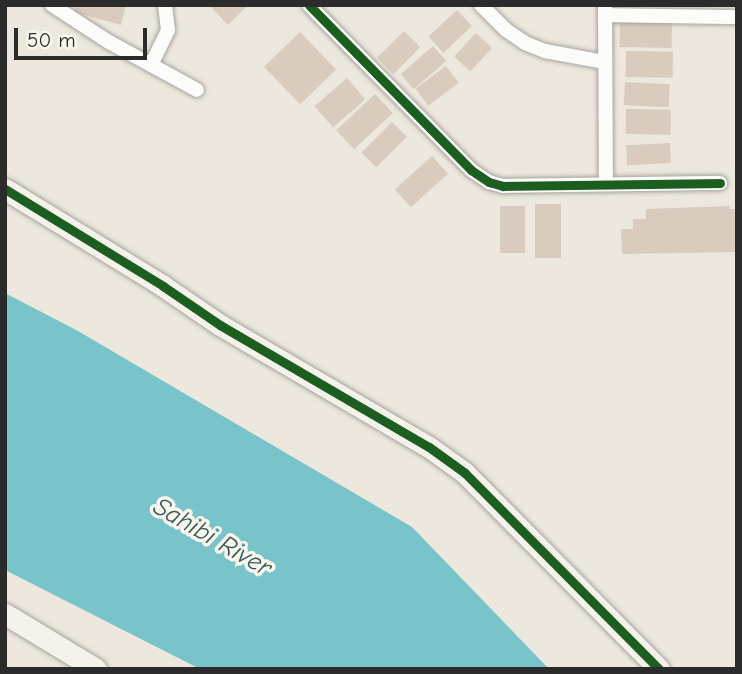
<!DOCTYPE html>
<html>
<head>
<meta charset="utf-8">
<style>
  body { margin:0 }
  #map { position:relative; width:742px; height:674px; overflow:hidden; background:#ede8dd; font-family:"Comic Neue",sans-serif }
  div>[style] { position:absolute }
  .water>* { inset:0; background:#79c3cb }
  .building>* { inset:0; background:#d9cbbe; transform-origin:0 0 }
  .roads { filter:drop-shadow(0 0 2px #a7a49e) drop-shadow(0 0 2px #a7a49e) }
  .street>* { height:14px; margin:-7px; padding:0 7px; transform-origin:7px; border-radius:7px; background:#fcfcfa }
  .secondary>* { height:21px; margin:-10.5px; padding:0 10.5px; transform-origin:10.5px; border-radius:10.5px; background:#f5f1eb }
  .cycleway>* { height:9px; margin:-4.5px; padding:0 4.5px; transform-origin:4.5px; border-radius:4.5px; background:#1b5e20 }
  span { translate:-50% -50%; white-space:nowrap; text-align:center; line-height:1.15; -webkit-text-stroke:7px #fbf7ec; paint-order:stroke }
  .water-label { font-size:26px; color:#355b60; font-style:italic }
  .frame { position:absolute; inset:0; border:7px solid #2b2b2b; pointer-events:none }
  .scale { position:absolute; left:14px; top:28px; width:133px; height:32px; box-sizing:border-box; border:4px solid #2b2b2b; border-top:0; padding-left:9px; font-size:21px; line-height:24px; white-space:nowrap; color:#2b2b2b; -webkit-text-stroke:5px #fbf7ec; paint-order:stroke }
</style>
</head>
<body>
<div id="map">
  <div class="water">
    <div style="clip-path:polygon(5px 293px,78px 331px,412px 527px,549px 669px,200px 669px,5px 570px)"></div>
  </div>
  <div class="building">
    <div style="clip-path:polygon(76px 5px,126px 5px,121px 25px,74px 12px)"></div>
    <div style="clip-path:polygon(209px 5px,248px 5px,228px 25px)"></div>
    <div style="left:457px;top:10px;width:22px;height:39px;rotate:47deg"></div>
    <div style="left:620px;top:22px;width:52px;height:25px;rotate:1deg"></div>
    <div style="left:404px;top:31px;width:23px;height:38px;rotate:45deg"></div>
    <div style="left:300px;top:32px;width:52px;height:50px;rotate:46deg"></div>
    <div style="left:476px;top:33px;width:22px;height:32px;rotate:43deg"></div>
    <div style="left:433px;top:46px;width:20px;height:43px;rotate:49deg"></div>
    <div style="left:626px;top:51px;width:47px;height:26px;rotate:1deg"></div>
    <div style="left:446px;top:66px;width:21px;height:38px;rotate:53deg"></div>
    <div style="left:347px;top:78px;width:28px;height:43px;rotate:49deg"></div>
    <div style="left:625px;top:82px;width:45px;height:23px;rotate:3deg"></div>
    <div style="left:375px;top:94px;width:26px;height:53px;rotate:47deg"></div>
    <div style="left:626px;top:109px;width:45px;height:25px;rotate:1deg"></div>
    <div style="left:392px;top:122px;width:21px;height:43px;rotate:45deg"></div>
    <div style="left:670px;top:143px;width:20px;height:44px;rotate:87deg"></div>
    <div style="left:432px;top:156px;width:24px;height:50px;rotate:48deg"></div>
    <div style="left:535px;top:204px;width:26px;height:54px"></div>
    <div style="left:500px;top:206px;width:25px;height:47px"></div>
    <div style="clip-path:polygon(730px 206px,730px 209px,737px 209px,737px 252px,622px 254px,621px 229px,633px 229px,633px 219px,646px 219px,646px 209px)"></div>
  </div>
  <div class="roads">
    <div class="street">
      <div style="left:52px;top:5px;width:68px;rotate:33deg"></div>
      <div style="left:109px;top:42px;width:100px;rotate:28.6deg"></div>
      <div style="left:309px;top:5px;width:231px;rotate:45.5deg"></div>
      <div style="left:471px;top:170px;width:22px;rotate:34deg"></div>
      <div style="left:489px;top:182px;width:15px;rotate:16deg"></div>
      <div style="left:503px;top:186px;width:217px;rotate:-0.8deg"></div>
      <div style="left:481px;top:5px;width:35px;rotate:45deg"></div>
      <div style="left:506px;top:30px;width:23px;rotate:34deg"></div>
      <div style="left:525px;top:43px;width:22px;rotate:22deg"></div>
      <div style="left:545px;top:51px;width:61px;rotate:10.4deg"></div>
      <div style="left:605px;top:5px;width:179px;rotate:89.7deg"></div>
      <div style="left:605px;top:15px;width:132px;rotate:0.9deg"></div>
      <div style="left:151px;top:65px;width:39px;rotate:-64deg"></div>
      <div style="left:168px;top:30px;width:25px;rotate:-97deg"></div>
    </div>
    <div class="secondary">
      <div style="left:5px;top:189px;width:185px;rotate:31.5deg"></div>
      <div style="left:163px;top:286px;width:69px;rotate:34.4deg"></div>
      <div style="left:220px;top:325px;width:242px;rotate:30.3deg"></div>
      <div style="left:429px;top:447px;width:44px;rotate:35.8deg"></div>
      <div style="left:465px;top:473px;width:276px;rotate:45.3deg"></div>
      <div style="left:5px;top:614px;width:106px;rotate:31.1deg"></div>
    </div>
  </div>
  <div class="cycleway">
    <div style="left:309px;top:5px;width:231px;rotate:45.5deg"></div>
    <div style="left:471px;top:170px;width:22px;rotate:34deg"></div>
    <div style="left:489px;top:182px;width:15px;rotate:16deg"></div>
    <div style="left:503px;top:186px;width:217px;rotate:-0.8deg"></div>
    <div style="left:5px;top:189px;width:185px;rotate:31.5deg"></div>
    <div style="left:163px;top:286px;width:69px;rotate:34.4deg"></div>
    <div style="left:220px;top:325px;width:242px;rotate:30.3deg"></div>
    <div style="left:429px;top:447px;width:44px;rotate:35.8deg"></div>
    <div style="left:465px;top:473px;width:276px;rotate:45.3deg"></div>
  </div>
  <div class="water-label">
    <span style="left:212px;top:538px;rotate:30deg">Sahibi River</span>
  </div>
  <div class="frame"></div>
  <div class="scale">50 m</div>
</div>
</body>
</html>
